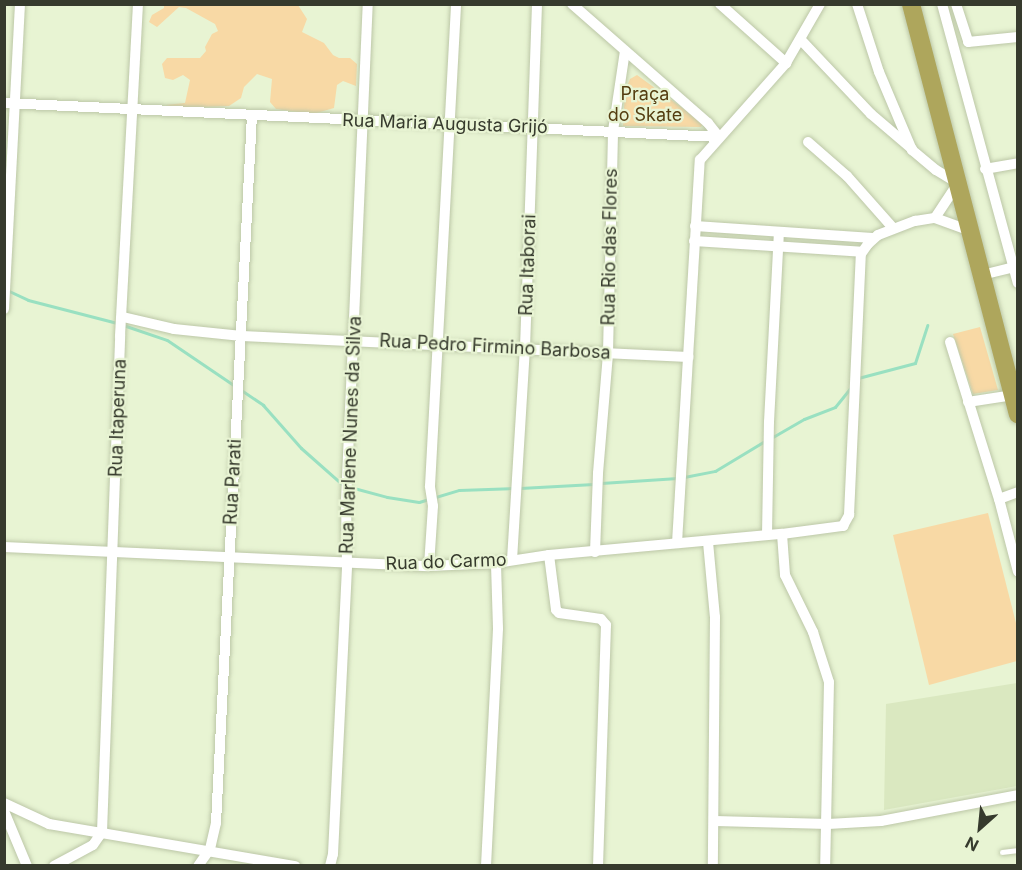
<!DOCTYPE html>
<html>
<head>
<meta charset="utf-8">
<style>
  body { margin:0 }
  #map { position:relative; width:1022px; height:870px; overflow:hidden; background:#e8f4d3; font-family:Inter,sans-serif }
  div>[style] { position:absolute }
  .built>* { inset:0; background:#dae8c0 }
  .green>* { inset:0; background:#f8d9a5 }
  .stream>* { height:3px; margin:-1.5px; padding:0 1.5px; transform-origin:1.5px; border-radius:1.5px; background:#99e0c1 }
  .roads { filter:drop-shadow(0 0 2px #bcc7a7) drop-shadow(0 0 2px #bcc7a7) }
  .service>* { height:5px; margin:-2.5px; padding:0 2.5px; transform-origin:2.5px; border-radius:2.5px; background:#fff }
  .minor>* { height:10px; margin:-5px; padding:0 5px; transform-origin:5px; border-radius:5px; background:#fff }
  .trunk>* { height:18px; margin:-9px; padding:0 9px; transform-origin:9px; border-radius:9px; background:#aea65c }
  span { translate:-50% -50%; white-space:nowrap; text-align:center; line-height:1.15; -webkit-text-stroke:4.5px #e8f4d3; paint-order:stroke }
  .park-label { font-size:18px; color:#543d10 }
  .street-label { font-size:18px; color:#363a2d }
  .frame { position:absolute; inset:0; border:6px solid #363a2d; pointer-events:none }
  .north { position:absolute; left:950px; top:798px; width:60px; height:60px; -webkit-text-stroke:4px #e8f4d3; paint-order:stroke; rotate:207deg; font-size:16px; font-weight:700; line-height:24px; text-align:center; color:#363a2d }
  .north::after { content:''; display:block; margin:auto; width:21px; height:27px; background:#363a2d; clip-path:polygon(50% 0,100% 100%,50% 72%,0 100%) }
</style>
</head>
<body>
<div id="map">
  <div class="built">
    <div style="clip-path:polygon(1017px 683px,1017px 786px,884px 810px,886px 704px)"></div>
  </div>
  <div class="green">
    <div style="clip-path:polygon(164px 5px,298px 5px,307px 19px,302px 32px,324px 43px,333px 55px,339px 58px,350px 58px,357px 64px,356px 86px,343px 81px,337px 85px,334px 108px,313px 114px,276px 109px,270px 102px,272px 79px,257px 74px,244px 87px,241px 98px,229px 106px,202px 107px,197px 111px,165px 105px,185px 103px,190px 80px,183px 75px,173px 80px,165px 78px,162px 64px,167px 58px,200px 58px,206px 51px,205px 47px,212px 34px,218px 31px,215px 24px,186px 8px,179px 7px,157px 27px,149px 22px,152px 15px,164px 8px)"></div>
    <div style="clip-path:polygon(637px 75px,703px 123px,701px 127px,623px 126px,625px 91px,630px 79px)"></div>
    <div style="clip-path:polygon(980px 327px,998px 390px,973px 394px,953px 334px)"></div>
    <div style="clip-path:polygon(988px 513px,1017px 627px,1017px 661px,929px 685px,893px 535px)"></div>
  </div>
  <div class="stream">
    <div style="left:9px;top:291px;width:21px;rotate:25deg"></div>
    <div style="left:28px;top:300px;width:92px;rotate:14.5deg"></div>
    <div style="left:123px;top:325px;width:46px;rotate:18.8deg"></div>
    <div style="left:167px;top:340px;width:82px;rotate:34.1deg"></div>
    <div style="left:858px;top:378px;width:59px;rotate:-14.7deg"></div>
    <div style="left:915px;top:363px;width:40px;rotate:-72deg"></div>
    <div style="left:241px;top:390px;width:27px;rotate:34deg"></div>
    <div style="left:263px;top:405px;width:57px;rotate:48.5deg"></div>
    <div style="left:301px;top:448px;width:56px;rotate:41.4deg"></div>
    <div style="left:771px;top:438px;width:38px;rotate:-30deg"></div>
    <div style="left:804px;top:419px;width:33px;rotate:-21deg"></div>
    <div style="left:835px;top:407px;width:27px;rotate:-51deg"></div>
    <div style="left:684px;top:477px;width:32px;rotate:-11deg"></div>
    <div style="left:715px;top:471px;width:58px;rotate:-31deg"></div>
    <div style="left:601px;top:483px;width:77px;rotate:-3.7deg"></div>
    <div style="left:350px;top:487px;width:38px;rotate:15deg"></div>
    <div style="left:387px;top:497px;width:32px;rotate:9deg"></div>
    <div style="left:419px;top:502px;width:42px;rotate:-16.7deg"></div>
    <div style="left:459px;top:490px;width:54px;rotate:-2.1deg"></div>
    <div style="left:520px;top:488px;width:74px;rotate:-3.1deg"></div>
  </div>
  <div class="roads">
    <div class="service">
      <div style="left:1002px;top:852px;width:16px;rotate:-7deg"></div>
    </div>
    <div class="minor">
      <div style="left:572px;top:4px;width:181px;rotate:41.2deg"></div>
      <div style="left:708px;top:123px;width:18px;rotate:52deg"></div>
      <div style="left:720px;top:4px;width:89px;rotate:41.8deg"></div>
      <div style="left:857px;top:4px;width:71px;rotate:72.1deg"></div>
      <div style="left:879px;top:72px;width:85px;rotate:67.1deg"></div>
      <div style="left:912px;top:150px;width:31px;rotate:40deg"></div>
      <div style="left:936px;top:170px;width:26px;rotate:31deg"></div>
      <div style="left:958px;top:183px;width:42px;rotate:123.3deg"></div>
      <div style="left:942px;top:4px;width:289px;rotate:74.8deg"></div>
      <div style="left:956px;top:4px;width:40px;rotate:72deg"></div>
      <div style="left:968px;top:42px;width:50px;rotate:-5.7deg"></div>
      <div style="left:801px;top:40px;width:102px;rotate:46.6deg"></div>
      <div style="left:871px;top:114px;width:54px;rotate:40.5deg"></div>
      <div style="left:4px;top:103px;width:716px;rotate:2.72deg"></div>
      <div style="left:808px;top:142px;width:52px;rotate:41.1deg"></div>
      <div style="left:847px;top:176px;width:69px;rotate:48.5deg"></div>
      <div style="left:985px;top:169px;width:34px;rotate:-10deg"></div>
      <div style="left:695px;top:226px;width:178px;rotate:3.9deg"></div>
      <div style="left:694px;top:241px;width:168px;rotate:3.7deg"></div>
      <div style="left:982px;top:275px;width:36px;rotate:-14deg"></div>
      <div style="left:4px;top:309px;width:305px;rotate:-87deg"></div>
      <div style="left:123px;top:317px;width:52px;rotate:13.2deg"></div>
      <div style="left:174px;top:329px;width:68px;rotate:5.9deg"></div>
      <div style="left:242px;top:336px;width:447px;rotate:2.7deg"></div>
      <div style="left:950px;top:342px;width:164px;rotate:72.7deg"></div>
      <div style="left:999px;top:499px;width:75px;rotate:75.4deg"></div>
      <div style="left:968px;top:402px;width:46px;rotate:-8.8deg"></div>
      <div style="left:999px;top:499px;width:20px;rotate:-20deg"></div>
      <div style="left:782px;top:534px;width:41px;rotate:85.8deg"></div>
      <div style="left:785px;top:575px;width:64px;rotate:63.8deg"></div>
      <div style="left:813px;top:632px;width:52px;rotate:72.3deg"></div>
      <div style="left:829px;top:682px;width:184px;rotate:91.2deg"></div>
      <div style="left:767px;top:535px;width:113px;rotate:-89deg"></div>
      <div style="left:769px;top:422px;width:190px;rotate:-87deg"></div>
      <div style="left:708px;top:542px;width:75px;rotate:84.7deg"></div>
      <div style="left:715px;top:617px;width:249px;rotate:90.5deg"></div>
      <div style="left:677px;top:543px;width:384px;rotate:-86.6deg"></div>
      <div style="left:700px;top:160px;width:130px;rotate:-48.4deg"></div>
      <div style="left:786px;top:63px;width:68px;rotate:-60deg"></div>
      <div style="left:4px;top:547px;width:425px;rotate:2.6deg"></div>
      <div style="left:429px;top:566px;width:67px;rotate:-2.6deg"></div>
      <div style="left:496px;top:563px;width:54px;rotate:-8.6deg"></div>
      <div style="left:549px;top:555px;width:234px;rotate:-5.2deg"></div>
      <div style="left:782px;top:534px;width:62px;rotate:-7.5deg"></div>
      <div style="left:843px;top:526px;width:13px;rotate:-61deg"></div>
      <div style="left:849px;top:515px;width:261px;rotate:-87.4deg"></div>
      <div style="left:861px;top:254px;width:12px;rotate:-55deg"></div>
      <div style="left:868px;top:244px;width:13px;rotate:-42deg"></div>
      <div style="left:878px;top:235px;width:40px;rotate:-21deg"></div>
      <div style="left:915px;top:221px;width:20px;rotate:-9deg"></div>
      <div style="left:935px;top:218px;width:38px;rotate:20deg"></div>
      <div style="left:595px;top:552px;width:79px;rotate:-87.8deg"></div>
      <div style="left:598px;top:473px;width:120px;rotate:-85.2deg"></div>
      <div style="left:608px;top:353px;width:222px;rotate:-88.7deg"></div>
      <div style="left:613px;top:131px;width:81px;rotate:-81.5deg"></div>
      <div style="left:549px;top:555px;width:55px;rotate:82.7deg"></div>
      <div style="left:556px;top:610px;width:4px;rotate:45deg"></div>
      <div style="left:559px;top:613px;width:42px;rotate:8.1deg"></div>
      <div style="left:601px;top:619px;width:8px;rotate:50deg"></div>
      <div style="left:606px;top:625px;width:241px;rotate:91.9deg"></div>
      <div style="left:512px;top:560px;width:212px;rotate:-86.5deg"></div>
      <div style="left:525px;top:348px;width:344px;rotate:-88deg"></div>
      <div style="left:429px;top:566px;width:60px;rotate:-86.2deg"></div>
      <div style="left:433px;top:506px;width:20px;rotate:-99deg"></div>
      <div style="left:430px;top:486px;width:483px;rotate:-86.9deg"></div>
      <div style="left:4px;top:803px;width:50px;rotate:25deg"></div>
      <div style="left:49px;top:824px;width:250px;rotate:9.7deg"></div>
      <div style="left:4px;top:811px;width:60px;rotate:67.3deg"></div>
      <div style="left:715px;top:821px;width:113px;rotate:1.5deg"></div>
      <div style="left:828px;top:824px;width:53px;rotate:-3.2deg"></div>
      <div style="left:881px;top:821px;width:139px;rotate:-10.7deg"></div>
      <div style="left:54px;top:866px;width:44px;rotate:-28.3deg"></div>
      <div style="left:93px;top:845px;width:16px;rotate:-55deg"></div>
      <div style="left:102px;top:832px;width:496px;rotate:-87.9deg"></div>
      <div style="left:120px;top:336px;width:332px;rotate:-86.9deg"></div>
      <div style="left:198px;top:866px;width:21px;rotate:-55deg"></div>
      <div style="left:210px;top:849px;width:27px;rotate:-77deg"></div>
      <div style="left:216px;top:823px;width:709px;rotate:-87.09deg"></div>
      <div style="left:330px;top:866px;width:12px;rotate:-76deg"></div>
      <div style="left:333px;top:854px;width:290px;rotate:-87.2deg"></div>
      <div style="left:347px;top:564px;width:62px;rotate:-90.9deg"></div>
      <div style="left:346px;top:502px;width:498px;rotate:-87.5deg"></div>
      <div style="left:486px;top:866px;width:238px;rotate:-87.1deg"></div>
      <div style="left:498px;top:628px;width:65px;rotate:-91.8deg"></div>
    </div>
    <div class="trunk">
      <div style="left:911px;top:4px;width:424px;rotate:75.4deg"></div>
    </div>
  </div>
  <div class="park-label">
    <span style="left:645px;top:105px">Praça<br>do Skate</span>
  </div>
  <div class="street-label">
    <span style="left:445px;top:124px;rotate:2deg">Rua Maria Augusta Grijó</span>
    <span style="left:610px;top:247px;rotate:-89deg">Rua Rio das Flores</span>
    <span style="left:528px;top:265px;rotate:-88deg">Rua Itaborai</span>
    <span style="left:495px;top:347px;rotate:3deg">Rua Pedro Firmino Barbosa</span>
    <span style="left:118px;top:418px;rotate:-88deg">Rua Itaperuna</span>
    <span style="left:351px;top:435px;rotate:-88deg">Rua Marlene Nunes da Silva</span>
    <span style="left:233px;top:482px;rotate:-87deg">Rua Parati</span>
    <span style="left:446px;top:562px;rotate:-2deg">Rua do Carmo</span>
  </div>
  <div class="frame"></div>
  <div class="north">N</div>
</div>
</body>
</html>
